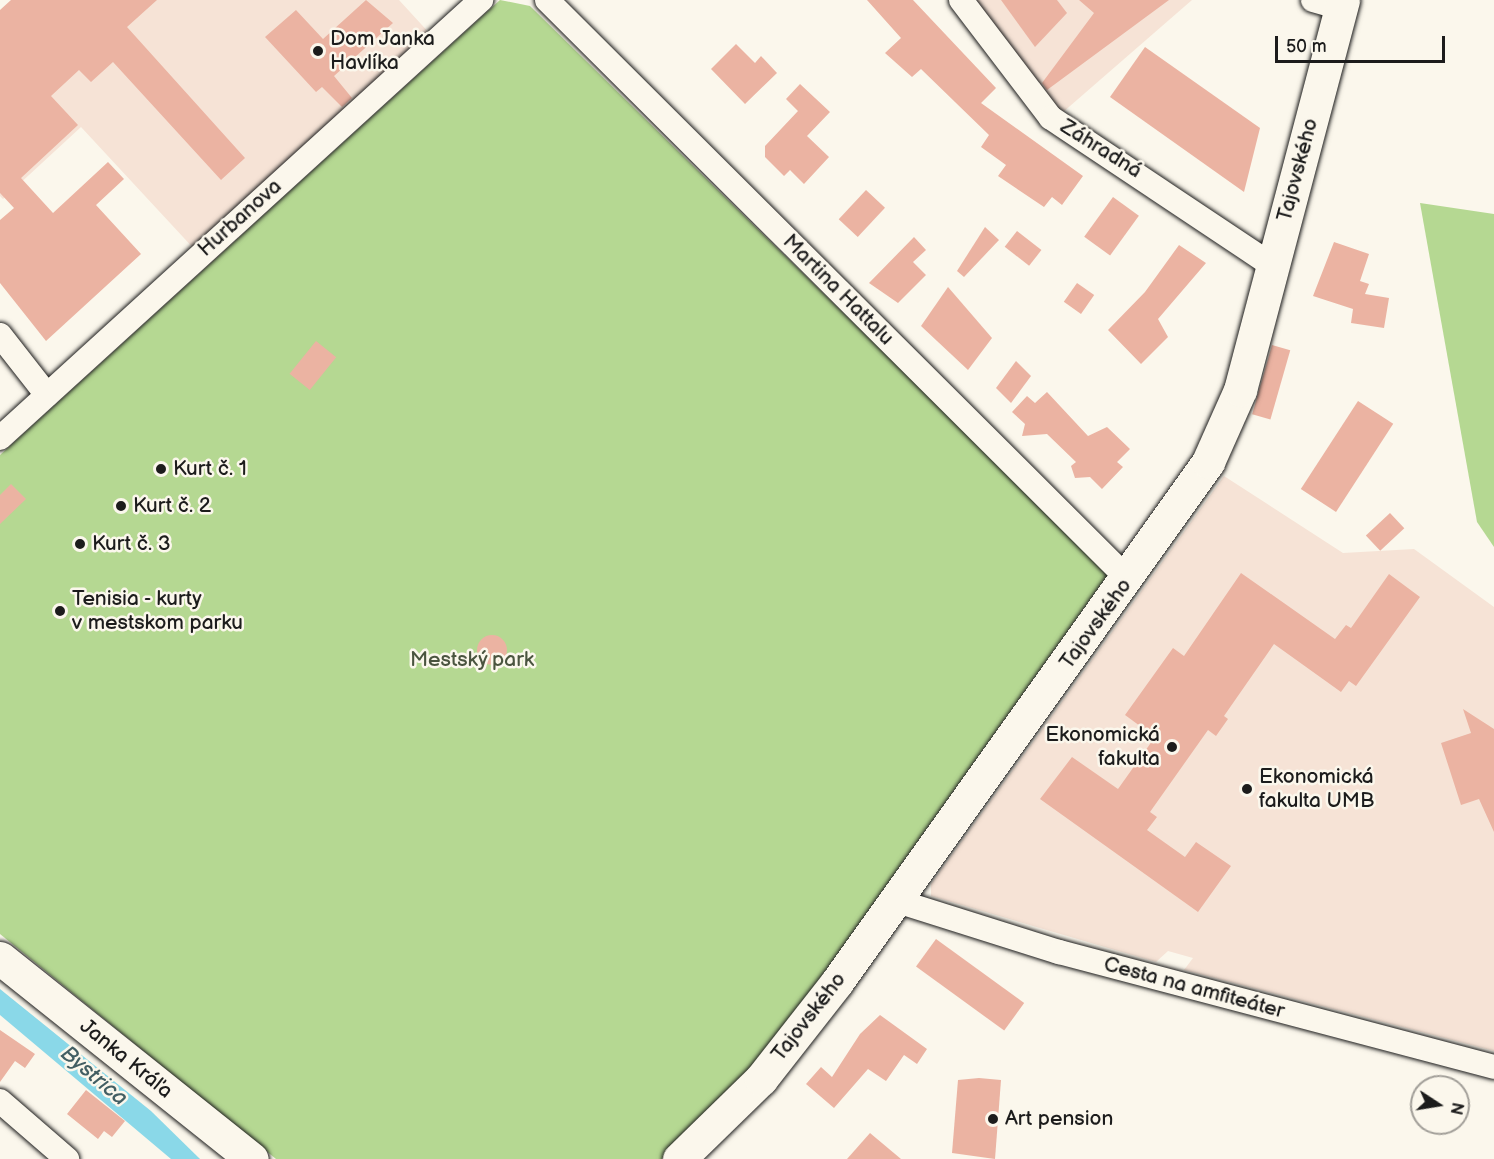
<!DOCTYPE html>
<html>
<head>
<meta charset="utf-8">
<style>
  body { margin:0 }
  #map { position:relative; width:1494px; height:1159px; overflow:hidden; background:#fbf7ec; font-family:"Balsamiq Sans",sans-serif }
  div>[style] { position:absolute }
  .built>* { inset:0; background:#f6e3d6 }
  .green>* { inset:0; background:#b5d892 }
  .water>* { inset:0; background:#8ad8e8 }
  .building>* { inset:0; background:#ebb3a2; transform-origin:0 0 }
  .round { border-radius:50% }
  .roads { filter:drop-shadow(0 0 2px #1c1c1c) drop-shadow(0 0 2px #1c1c1c) }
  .street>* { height:24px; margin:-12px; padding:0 12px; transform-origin:12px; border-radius:12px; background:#fbf7ec }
  .secondary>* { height:33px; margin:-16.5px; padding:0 16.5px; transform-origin:16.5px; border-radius:16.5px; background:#fbf7ec }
  .dots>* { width:16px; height:16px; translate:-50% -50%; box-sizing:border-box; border:3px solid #fbf7ec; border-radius:50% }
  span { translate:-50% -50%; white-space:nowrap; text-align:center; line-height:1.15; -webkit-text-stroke:5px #fbf7ec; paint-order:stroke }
  .poi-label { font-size:21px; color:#1c1c1c }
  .left { translate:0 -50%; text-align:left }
  .right { translate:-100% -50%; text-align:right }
  .street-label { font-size:21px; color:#1c1c1c }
  .park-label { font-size:21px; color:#4a543f }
  .water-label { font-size:22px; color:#425e63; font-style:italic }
  .north { position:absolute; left:1410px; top:1075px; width:60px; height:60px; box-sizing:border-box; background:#fbf7ec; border:2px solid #a29f99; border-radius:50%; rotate:102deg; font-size:16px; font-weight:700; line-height:24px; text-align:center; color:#1c1c1c }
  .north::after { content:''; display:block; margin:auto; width:21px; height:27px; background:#1c1c1c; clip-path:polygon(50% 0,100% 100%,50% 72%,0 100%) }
  .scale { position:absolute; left:1275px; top:36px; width:170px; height:27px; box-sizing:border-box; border:3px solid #1c1c1c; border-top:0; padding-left:8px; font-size:18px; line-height:21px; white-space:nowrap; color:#1c1c1c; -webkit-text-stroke:4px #fbf7ec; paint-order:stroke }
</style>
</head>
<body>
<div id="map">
  <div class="built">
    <div style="clip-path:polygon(41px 0,399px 0,443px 48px,209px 265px,81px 127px,3px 199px,0 196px,0 65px)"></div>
    <div style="clip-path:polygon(968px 0,1192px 0,1062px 113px)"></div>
    <div style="clip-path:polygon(1224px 476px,1343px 553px,1414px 549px,1494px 607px,1494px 1051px,1184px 970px,1193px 958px,1168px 951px,1156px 962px,931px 896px,931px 884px)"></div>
  </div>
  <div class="green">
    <div style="clip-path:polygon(500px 0,530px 6px,1109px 573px,766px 1054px,662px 1159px,276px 1159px,0 934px,0 455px)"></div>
    <div style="clip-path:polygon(1420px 203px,1494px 214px,1494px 547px,1477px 522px)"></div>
  </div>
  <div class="water">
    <div style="clip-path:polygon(0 989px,151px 1111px,200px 1159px,171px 1159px,0 1015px)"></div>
  </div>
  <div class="building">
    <div style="clip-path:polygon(11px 0,157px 0,127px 27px,245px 158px,221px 180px,113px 62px,91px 82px,79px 70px,51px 96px,78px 125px,21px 178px,53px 213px,108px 162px,124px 179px,96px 205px,141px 254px,46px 341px,0 283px,0 220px,14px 208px,0 193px,0 10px)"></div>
    <div style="clip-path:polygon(366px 0,393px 23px,334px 76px,352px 98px,342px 107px,322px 87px,316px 92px,265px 37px,296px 10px,323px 39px)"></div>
    <div style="clip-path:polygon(867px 0,913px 0,996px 88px,981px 103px,1083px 176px,1062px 205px,1052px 197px,1044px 207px,998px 176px,1006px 165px,981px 147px,989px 135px,921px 69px,912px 77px,885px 53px,901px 38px)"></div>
    <div style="clip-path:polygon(1001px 0,1057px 0,1067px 13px,1035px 47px)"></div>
    <div style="clip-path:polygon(1079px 0,1169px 0,1047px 90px,1042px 83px,1094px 13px)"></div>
    <div style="clip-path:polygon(736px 44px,755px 63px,761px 56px,777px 73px,745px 104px,711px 69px)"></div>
    <div style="clip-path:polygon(1145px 47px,1260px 128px,1244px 192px,1110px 97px)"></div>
    <div style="clip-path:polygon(800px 84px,830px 112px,807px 136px,829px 157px,804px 184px,790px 170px,784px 176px,765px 157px,765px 146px,798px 111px,786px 99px)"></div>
    <div style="left:866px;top:190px;width:26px;height:40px;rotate:43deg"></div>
    <div style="left:1113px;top:197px;width:32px;height:49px;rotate:36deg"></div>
    <div style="clip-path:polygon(985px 227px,999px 240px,964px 277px,957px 271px)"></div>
    <div style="left:1017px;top:231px;width:31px;height:20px;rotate:38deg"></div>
    <div style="clip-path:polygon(914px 237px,926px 250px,913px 262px,926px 275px,898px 303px,869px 283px)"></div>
    <div style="clip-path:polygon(1334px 242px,1369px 254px,1360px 281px,1369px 284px,1365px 294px,1389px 298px,1384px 328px,1351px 323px,1353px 309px,1313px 296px)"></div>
    <div style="clip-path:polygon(1179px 245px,1206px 263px,1158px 319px,1168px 337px,1141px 364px,1108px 330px,1145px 292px)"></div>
    <div style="left:1077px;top:283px;width:21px;height:23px;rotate:35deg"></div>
    <div style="clip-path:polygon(948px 287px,992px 338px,968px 370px,921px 326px)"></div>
    <div style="left:316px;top:341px;width:26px;height:42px;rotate:39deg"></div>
    <div style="left:1272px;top:345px;width:19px;height:72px;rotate:16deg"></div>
    <div style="clip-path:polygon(1016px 361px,1031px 376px,1011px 403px,996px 388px)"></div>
    <div style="clip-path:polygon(1047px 392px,1088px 436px,1107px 427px,1130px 449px,1117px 462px,1123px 467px,1102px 489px,1090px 477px,1075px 478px,1071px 466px,1076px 462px,1047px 434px,1022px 436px,1025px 424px,1012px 412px,1027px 396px,1035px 403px)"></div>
    <div style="left:1358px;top:401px;width:42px;height:105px;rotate:33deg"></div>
    <div style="clip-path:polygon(11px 484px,26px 499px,0 524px,0 495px)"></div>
    <div style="left:1390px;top:513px;width:21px;height:33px;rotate:47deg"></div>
    <div style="clip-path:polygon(1241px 573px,1335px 639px,1346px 625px,1351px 628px,1389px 574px,1420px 597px,1356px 686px,1349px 681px,1341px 692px,1274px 644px,1224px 716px,1228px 719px,1216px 736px,1208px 730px,1150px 812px,1157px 817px,1147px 830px,1185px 857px,1196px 842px,1231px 866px,1198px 912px,1040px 799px,1072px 757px,1118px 789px,1155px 737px,1125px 715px,1173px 648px,1184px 656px)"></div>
    <div class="round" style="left:477px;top:635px;width:30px;height:30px"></div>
    <div style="clip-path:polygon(1463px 709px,1494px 729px,1494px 832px,1479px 799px,1461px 805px,1441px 743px,1471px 733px)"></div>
    <div style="left:936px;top:939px;width:109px;height:34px;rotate:36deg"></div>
    <div style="clip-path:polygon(880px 1015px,927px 1049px,917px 1064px,904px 1055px,886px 1081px,868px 1069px,834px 1108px,806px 1084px,821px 1067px,832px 1077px,860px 1034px)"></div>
    <div style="clip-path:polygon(0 1030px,35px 1054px,25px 1068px,15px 1061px,0 1082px)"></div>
    <div style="clip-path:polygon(979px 1078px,1001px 1080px,995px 1159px,952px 1153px,958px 1080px)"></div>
    <div style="clip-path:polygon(86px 1090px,125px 1121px,112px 1137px,104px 1131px,98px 1139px,67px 1114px)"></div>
    <div style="clip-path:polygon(870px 1133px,901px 1159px,847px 1159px)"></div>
  </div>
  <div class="roads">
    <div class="street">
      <div style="left:547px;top:0;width:822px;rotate:44.9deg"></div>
      <div style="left:961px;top:0;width:148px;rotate:52.7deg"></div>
      <div style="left:1051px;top:118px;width:267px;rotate:33.7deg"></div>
      <div style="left:1313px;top:0;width:29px;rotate:16deg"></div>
      <div style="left:0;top:335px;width:76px;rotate:51.9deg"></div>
      <div style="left:0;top:438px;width:651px;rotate:-42.32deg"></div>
      <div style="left:897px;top:901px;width:170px;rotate:17.5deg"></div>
      <div style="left:1059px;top:952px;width:450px;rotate:14.8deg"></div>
      <div style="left:0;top:1101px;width:89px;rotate:40.9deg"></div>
    </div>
    <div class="secondary">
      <div style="left:0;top:958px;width:322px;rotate:38.6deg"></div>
      <div style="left:679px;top:1159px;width:115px;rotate:-44.3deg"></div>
      <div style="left:761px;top:1079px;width:123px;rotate:-51.9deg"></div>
      <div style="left:837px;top:982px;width:639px;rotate:-54.49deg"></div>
      <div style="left:1208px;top:462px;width:79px;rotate:-66deg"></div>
      <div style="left:1240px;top:390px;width:403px;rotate:-75.2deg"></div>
    </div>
  </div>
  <div class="dots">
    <div style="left:318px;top:51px;background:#1c1c1c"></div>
    <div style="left:161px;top:469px;background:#1c1c1c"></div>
    <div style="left:121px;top:506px;background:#1c1c1c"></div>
    <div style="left:80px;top:544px;background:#1c1c1c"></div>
    <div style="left:60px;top:611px;background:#1c1c1c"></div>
    <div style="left:1172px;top:747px;background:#1c1c1c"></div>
    <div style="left:1247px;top:789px;background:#1c1c1c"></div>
    <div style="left:993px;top:1119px;background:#1c1c1c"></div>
  </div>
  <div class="poi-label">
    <span class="left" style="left:330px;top:51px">Dom Janka<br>Havlíka</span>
    <span class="left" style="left:173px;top:469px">Kurt č. 1</span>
    <span class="left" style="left:133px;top:506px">Kurt č. 2</span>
    <span class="left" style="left:92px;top:544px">Kurt č. 3</span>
    <span class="left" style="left:72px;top:611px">Tenisia - kurty<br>v mestskom parku</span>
    <span class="right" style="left:1160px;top:747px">Ekonomická<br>fakulta</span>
    <span class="left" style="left:1259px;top:789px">Ekonomická<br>fakulta UMB</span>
    <span class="left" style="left:1005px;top:1119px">Art pension</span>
  </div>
  <div class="street-label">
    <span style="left:1101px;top:149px;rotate:32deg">Záhradná</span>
    <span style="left:1298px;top:170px;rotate:-75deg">Tajovského</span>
    <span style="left:240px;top:218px;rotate:-42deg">Hurbanova</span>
    <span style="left:838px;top:290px;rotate:45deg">Martina Hattalu</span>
    <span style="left:1096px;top:624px;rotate:-54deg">Tajovského</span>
    <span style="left:1194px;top:988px;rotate:15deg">Cesta na amfiteáter</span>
    <span style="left:809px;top:1017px;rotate:-52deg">Tajovského</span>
    <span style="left:126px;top:1059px;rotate:39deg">Janka Kráľa</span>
  </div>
  <div class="park-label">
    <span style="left:472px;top:660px">Mestský park</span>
  </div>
  <div class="water-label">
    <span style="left:94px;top:1076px;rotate:40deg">Bystrica</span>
  </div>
  <div class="north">N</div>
  <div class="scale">50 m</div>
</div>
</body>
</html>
